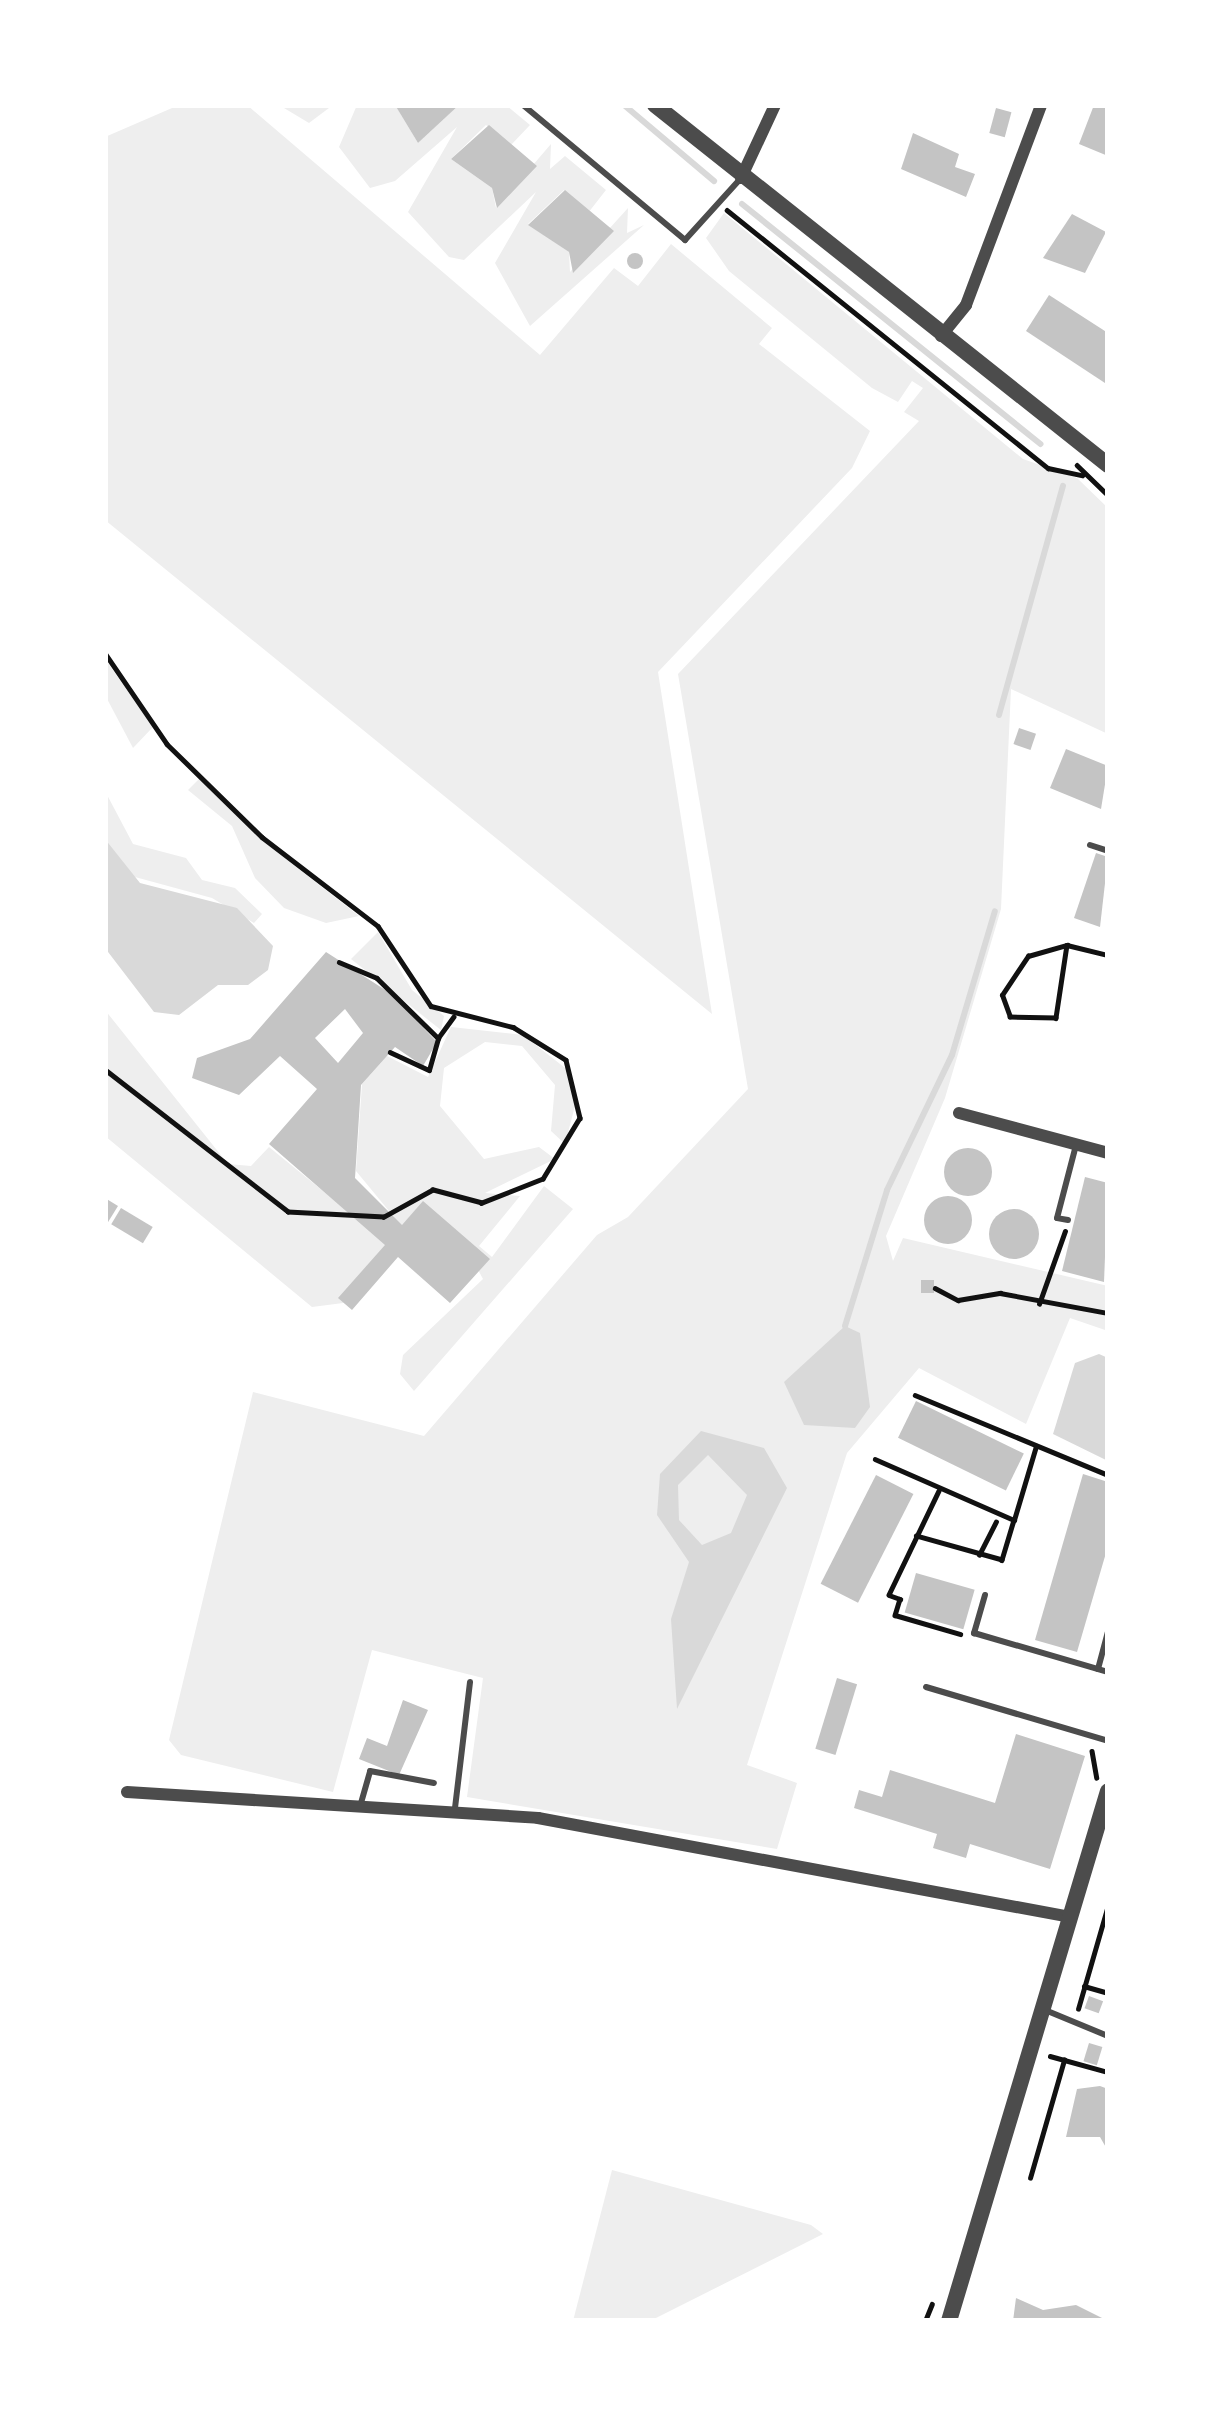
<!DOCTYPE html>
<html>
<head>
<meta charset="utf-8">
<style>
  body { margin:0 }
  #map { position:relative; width:1213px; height:2426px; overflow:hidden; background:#fff; font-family:"Alegreya Sans",sans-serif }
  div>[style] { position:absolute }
  .green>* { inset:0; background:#eee }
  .water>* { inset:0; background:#d9d9d9 }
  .stream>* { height:6px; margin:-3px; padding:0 3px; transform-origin:3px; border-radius:3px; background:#d9d9d9 }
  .building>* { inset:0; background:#c4c4c4; transform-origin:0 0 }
  .round { border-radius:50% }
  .path>* { height:4.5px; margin:-2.25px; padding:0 2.25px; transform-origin:2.25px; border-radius:2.25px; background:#111 }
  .service>* { height:6px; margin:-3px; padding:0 3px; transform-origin:3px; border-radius:3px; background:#4c4c4c }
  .minor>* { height:12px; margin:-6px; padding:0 6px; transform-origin:6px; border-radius:6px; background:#4c4c4c }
  .tertiary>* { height:16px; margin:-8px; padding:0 8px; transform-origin:8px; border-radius:8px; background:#4c4c4c }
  span { translate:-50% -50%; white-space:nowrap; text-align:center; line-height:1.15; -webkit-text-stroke:9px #fff; paint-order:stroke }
  .frame { position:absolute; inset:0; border:108px solid #fff; pointer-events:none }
</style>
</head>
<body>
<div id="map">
  <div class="green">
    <div style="clip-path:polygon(179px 105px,247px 105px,540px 355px,614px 268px,638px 286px,671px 244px,772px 328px,759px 344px,870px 431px,852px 468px,658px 672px,712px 1014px,105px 520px,105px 137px)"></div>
    <div style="clip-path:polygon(279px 105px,333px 105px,309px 123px)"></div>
    <div style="clip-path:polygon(357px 105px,395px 105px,418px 143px,459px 105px,506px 105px,530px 125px,511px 145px,486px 125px,451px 159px,492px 188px,496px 208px,551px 144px,550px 169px,565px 156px,606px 190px,588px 213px,564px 190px,528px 224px,569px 252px,570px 272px,628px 208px,627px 233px,644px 225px,530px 326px,495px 263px,536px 192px,464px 260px,449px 257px,408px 212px,457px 127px,395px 181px,370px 188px,339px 147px)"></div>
    <div style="clip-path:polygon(724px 213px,1023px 459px,1077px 478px,1108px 508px,1108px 734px,1011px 689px,1001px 909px,945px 1098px,886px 1236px,893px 1261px,903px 1238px,1108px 1286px,1108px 1331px,1070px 1318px,1026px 1424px,919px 1368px,847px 1453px,747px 1765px,797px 1783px,777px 1849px,467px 1797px,483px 1678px,372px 1650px,333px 1792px,181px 1755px,169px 1740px,253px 1392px,424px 1436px,597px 1235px,628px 1217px,748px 1089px,678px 674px,919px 421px,904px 412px,923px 388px,912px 381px,898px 402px,872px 388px,729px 271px,706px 238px)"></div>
    <div style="clip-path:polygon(105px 659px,153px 727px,133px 748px,105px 695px)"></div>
    <div style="clip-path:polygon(200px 778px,264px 842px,359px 916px,326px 923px,284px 908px,255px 878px,232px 826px,188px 790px)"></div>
    <div style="clip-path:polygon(105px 791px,133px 844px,186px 858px,202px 880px,235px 888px,262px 914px,254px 923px,212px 898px,124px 874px,105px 839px)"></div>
    <div style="clip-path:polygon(378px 932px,412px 990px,444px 1016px,441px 1030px,351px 959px)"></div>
    <div style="clip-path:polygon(105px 1010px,228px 1164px,251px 1166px,269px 1147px,361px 1222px,394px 1217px,356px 1171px,362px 1084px,387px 1056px,428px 1077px,451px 1027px,523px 1035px,569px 1071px,576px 1102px,565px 1144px,551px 1131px,555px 1085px,522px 1046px,485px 1042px,444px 1068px,440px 1106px,484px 1159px,539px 1147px,555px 1159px,485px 1193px,520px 1196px,479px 1246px,492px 1257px,544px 1186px,573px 1209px,414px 1391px,400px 1374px,403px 1355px,483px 1279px,470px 1255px,399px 1245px,343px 1303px,312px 1307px,105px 1136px)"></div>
    <div style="clip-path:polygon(612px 2170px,811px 2225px,823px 2234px,650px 2321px,573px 2321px)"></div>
  </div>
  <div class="water">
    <div style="clip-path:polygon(105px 839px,140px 883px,237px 908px,273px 946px,268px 970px,248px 985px,218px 985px,179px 1015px,154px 1012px,105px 948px)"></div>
    <div style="clip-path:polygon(845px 1326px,860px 1333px,870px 1407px,855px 1428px,804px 1425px,784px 1382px)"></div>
    <div style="clip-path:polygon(1099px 1354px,1108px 1358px,1108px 1461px,1053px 1434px,1075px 1363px)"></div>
    <div style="clip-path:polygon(evenodd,701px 1431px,764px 1448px,787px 1488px,677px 1709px,671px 1619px,689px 1562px,657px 1515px,660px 1474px,701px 1431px,708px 1455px,747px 1495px,731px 1533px,702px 1545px,679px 1520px,678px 1485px,708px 1455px)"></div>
  </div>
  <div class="stream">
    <div style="left:624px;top:105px;width:118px;rotate:40.2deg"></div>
    <div style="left:742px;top:204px;width:383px;rotate:38.8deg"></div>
    <div style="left:999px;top:715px;width:238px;rotate:-74.4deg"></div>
    <div style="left:845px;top:1326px;width:142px;rotate:-72.8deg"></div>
    <div style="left:887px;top:1190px;width:150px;rotate:-64.3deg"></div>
    <div style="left:952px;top:1055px;width:150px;rotate:-73.4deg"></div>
  </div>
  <div class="building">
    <div style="clip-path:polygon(395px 105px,459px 105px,418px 143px)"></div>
    <div style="clip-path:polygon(1094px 105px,1108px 105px,1108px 156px,1079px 144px)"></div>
    <div style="left:996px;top:108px;width:16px;height:26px;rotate:15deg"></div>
    <div style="clip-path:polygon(489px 125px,537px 166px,497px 208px,492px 188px,451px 159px)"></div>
    <div style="clip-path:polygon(913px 133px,959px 154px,955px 167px,975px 174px,966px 197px,901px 169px)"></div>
    <div style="clip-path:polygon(565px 190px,614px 231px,573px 273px,569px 252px,528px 225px)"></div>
    <div style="clip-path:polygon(1072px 214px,1106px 232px,1085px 273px,1043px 258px)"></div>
    <div class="round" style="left:627px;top:253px;width:16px;height:16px"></div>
    <div style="clip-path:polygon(1049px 295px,1108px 333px,1108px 385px,1026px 331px)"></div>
    <div style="left:1019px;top:728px;width:18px;height:17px;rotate:19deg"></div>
    <div style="clip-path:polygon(1066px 749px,1108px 766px,1101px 809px,1050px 788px)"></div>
    <div style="clip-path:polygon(1096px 853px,1108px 857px,1100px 927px,1074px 918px)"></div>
    <div style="clip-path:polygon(evenodd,326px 952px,390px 993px,437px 1042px,423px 1066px,395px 1047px,361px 1085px,355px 1178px,402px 1225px,423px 1201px,490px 1259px,450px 1303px,398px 1257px,352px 1310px,338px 1298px,385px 1245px,269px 1144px,317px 1089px,280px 1056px,239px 1095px,192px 1078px,197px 1058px,250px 1039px,326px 952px,345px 1009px,363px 1033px,338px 1063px,315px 1038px,345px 1009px)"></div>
    <div class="round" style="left:944px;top:1148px;width:48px;height:48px"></div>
    <div style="clip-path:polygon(1085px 1177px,1108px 1183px,1104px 1282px,1062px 1271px)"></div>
    <div class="round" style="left:924px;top:1196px;width:48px;height:48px"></div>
    <div style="clip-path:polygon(105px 1198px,118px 1206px,105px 1227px)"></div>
    <div style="left:121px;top:1208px;width:37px;height:19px;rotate:31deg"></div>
    <div class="round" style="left:989px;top:1209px;width:50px;height:50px"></div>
    <div style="left:921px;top:1280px;width:13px;height:13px"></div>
    <div style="left:916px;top:1401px;width:120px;height:41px;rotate:26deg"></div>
    <div style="clip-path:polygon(1083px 1474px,1108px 1482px,1108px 1546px,1077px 1652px,1035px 1640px)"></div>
    <div style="left:876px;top:1475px;width:42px;height:122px;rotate:27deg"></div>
    <div style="left:916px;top:1573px;width:61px;height:41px;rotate:16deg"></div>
    <div style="left:837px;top:1678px;width:21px;height:74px;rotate:17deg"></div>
    <div style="clip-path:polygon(403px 1700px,428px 1710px,399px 1775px,359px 1759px,367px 1738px,387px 1746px)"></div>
    <div style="clip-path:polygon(1016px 1734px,1085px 1756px,1050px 1869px,970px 1844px,966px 1858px,933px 1848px,937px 1834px,854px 1808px,859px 1790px,882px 1797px,890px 1770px,995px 1803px)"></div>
    <div style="left:1089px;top:1996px;width:15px;height:13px;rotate:20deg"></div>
    <div style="left:1089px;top:2043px;width:14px;height:19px;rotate:17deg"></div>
    <div style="clip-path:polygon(1100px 2086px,1108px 2089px,1108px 2151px,1100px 2137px,1066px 2137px,1077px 2089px)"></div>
    <div style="clip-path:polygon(1016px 2298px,1043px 2310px,1076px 2305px,1108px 2321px,1013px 2321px)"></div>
  </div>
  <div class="path">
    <div style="left:727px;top:210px;width:412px;rotate:38.8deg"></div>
    <div style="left:1048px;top:468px;width:35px;rotate:12deg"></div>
    <div style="left:1077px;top:465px;width:43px;rotate:44.1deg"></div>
    <div style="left:105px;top:653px;width:110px;rotate:55.7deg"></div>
    <div style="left:167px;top:744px;width:133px;rotate:44.4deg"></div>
    <div style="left:262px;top:837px;width:146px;rotate:37.5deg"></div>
    <div style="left:378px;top:926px;width:96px;rotate:56.5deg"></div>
    <div style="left:431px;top:1006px;width:85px;rotate:14.4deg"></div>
    <div style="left:513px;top:1027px;width:62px;rotate:31.9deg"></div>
    <div style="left:566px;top:1060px;width:60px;rotate:76.4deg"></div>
    <div style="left:580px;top:1118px;width:71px;rotate:121.2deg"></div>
    <div style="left:543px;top:1179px;width:66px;rotate:158.5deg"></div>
    <div style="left:482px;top:1203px;width:51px;rotate:-165.1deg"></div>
    <div style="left:433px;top:1190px;width:56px;rotate:151.1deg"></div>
    <div style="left:384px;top:1217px;width:96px;rotate:-177deg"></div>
    <div style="left:288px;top:1212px;width:232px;rotate:-142.2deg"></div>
    <div style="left:1067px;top:945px;width:74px;rotate:98.6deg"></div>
    <div style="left:1056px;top:1018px;width:46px;rotate:-178.8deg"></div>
    <div style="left:1010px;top:1017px;width:23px;rotate:-110deg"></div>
    <div style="left:1002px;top:995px;width:47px;rotate:-56.3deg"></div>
    <div style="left:1028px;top:956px;width:41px;rotate:-15.8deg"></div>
    <div style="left:1067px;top:945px;width:42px;rotate:13.7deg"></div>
    <div style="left:339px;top:962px;width:41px;rotate:22.8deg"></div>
    <div style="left:377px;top:978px;width:86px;rotate:44.5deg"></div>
    <div style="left:438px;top:1038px;width:26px;rotate:-54deg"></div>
    <div style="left:390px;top:1052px;width:43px;rotate:24.8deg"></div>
    <div style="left:429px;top:1070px;width:33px;rotate:-74deg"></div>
    <div style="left:935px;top:1288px;width:26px;rotate:28deg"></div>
    <div style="left:958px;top:1300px;width:43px;rotate:-9.5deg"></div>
    <div style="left:1000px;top:1293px;width:110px;rotate:10.5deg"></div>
    <div style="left:1039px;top:1304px;width:77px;rotate:-70.4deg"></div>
    <div style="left:915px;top:1395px;width:209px;rotate:22.5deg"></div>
    <div style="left:875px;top:1459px;width:152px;rotate:23.7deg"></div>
    <div style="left:1014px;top:1520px;width:42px;rotate:106.7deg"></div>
    <div style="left:1002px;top:1560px;width:89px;rotate:-164.4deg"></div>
    <div style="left:939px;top:1491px;width:115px;rotate:115.7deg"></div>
    <div style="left:889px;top:1595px;width:12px;rotate:20deg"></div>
    <div style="left:900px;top:1599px;width:17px;rotate:107deg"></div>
    <div style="left:895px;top:1615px;width:68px;rotate:16.3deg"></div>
    <div style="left:1014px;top:1520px;width:77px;rotate:-73.4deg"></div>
    <div style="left:979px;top:1555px;width:37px;rotate:-63deg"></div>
    <div style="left:1092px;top:1751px;width:27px;rotate:80deg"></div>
    <div style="left:1084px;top:1986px;width:25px;rotate:16deg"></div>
    <div style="left:1078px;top:2009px;width:108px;rotate:-73.9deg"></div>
    <div style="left:1050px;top:2056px;width:60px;rotate:15.4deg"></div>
    <div style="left:1030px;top:2178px;width:123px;rotate:-73.9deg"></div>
    <div style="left:925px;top:2321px;width:18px;rotate:-68deg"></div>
  </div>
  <div class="service">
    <div style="left:523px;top:105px;width:211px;rotate:39.8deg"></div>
    <div style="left:685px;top:240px;width:84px;rotate:-47.9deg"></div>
    <div style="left:1090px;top:845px;width:19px;rotate:18deg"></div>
    <div style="left:1068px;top:1220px;width:11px;rotate:-170deg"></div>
    <div style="left:1057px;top:1218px;width:75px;rotate:-75.4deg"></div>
    <div style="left:985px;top:1595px;width:40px;rotate:106deg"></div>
    <div style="left:974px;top:1633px;width:140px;rotate:16.2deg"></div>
    <div style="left:1098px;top:1669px;width:39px;rotate:-75deg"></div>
    <div style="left:926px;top:1687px;width:190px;rotate:16.5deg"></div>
    <div style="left:361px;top:1803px;width:33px;rotate:-74deg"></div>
    <div style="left:370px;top:1771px;width:65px;rotate:10.6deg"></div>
    <div style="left:455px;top:1808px;width:127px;rotate:-83.2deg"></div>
    <div style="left:1045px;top:2010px;width:68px;rotate:22.4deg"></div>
  </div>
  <div class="minor">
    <div style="left:741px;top:178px;width:81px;rotate:-65deg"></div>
    <div style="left:941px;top:336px;width:40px;rotate:-51deg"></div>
    <div style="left:966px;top:305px;width:214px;rotate:-69.4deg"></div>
    <div style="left:959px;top:1113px;width:154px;rotate:15deg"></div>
    <div style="left:127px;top:1792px;width:412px;rotate:3.6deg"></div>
    <div style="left:538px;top:1818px;width:541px;rotate:10.54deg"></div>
  </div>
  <div class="tertiary">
    <div style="left:655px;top:105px;width:579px;rotate:38.47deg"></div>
    <div style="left:949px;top:2321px;width:553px;rotate:-73.3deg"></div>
  </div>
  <div class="frame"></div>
</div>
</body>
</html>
